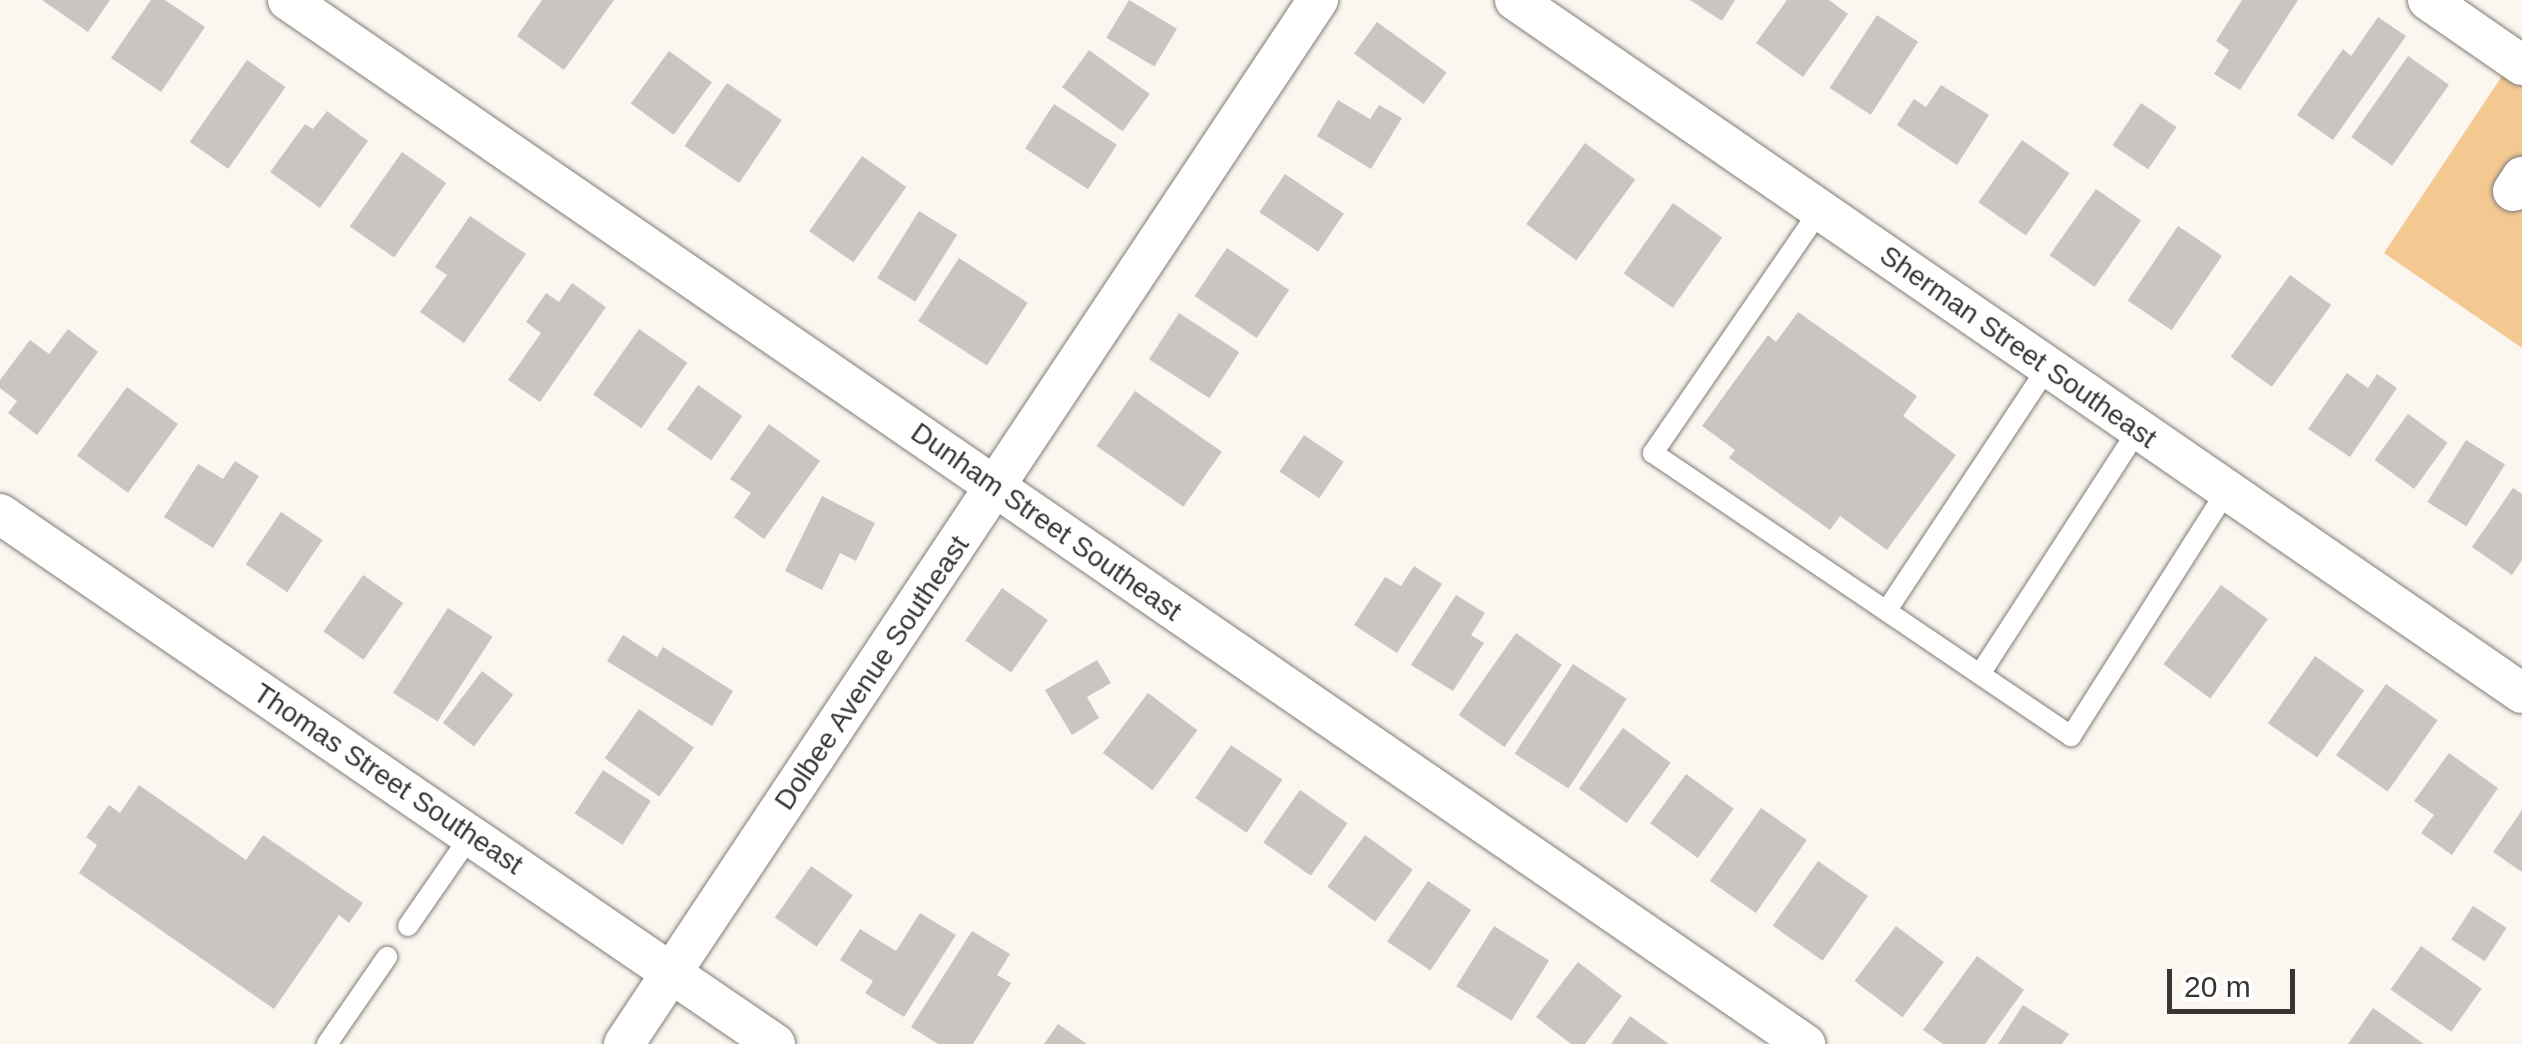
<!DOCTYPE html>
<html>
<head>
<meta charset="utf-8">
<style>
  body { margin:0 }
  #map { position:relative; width:2522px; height:1044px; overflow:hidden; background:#fbf6f0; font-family:Arial,sans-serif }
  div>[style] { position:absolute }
  .green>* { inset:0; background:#f3c891 }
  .building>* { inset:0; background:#cac5c0; transform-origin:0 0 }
  .roads { filter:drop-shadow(0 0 2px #807c76) drop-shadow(0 0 2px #807c76) }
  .lane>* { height:20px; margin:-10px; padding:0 10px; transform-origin:10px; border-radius:10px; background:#fff }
  .street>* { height:40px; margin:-20px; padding:0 20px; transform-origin:20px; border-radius:20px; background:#fff }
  span { translate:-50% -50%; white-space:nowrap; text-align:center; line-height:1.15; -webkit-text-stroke:8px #fff; paint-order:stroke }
  .street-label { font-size:28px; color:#383634 }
  .scale { position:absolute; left:2167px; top:969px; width:128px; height:45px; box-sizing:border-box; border:5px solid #383634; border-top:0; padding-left:12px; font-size:30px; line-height:35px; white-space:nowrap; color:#383634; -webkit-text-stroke:8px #fff; paint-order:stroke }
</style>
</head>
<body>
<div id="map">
  <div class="green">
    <div style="clip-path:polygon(2522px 46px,2522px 348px,2384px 253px)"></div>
  </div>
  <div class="building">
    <div style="clip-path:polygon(42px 0,110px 0,88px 32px)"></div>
    <div style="clip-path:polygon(151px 0,165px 0,205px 27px,161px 92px,111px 58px)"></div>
    <div style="clip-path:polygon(542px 0,614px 0,564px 70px,517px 36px)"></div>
    <div style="left:1129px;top:0;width:56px;height:44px;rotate:31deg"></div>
    <div style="clip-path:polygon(1690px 0,1735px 0,1722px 21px)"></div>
    <div style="clip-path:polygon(1787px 0,1829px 0,1848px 14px,1803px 77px,1756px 43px)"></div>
    <div style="clip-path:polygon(2242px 0,2298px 0,2240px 90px,2214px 74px,2229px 50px,2216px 41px)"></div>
    <div style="left:1877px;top:15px;width:49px;height:87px;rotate:33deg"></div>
    <div style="clip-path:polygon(2378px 17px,2406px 36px,2333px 140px,2297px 115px,2343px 49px,2351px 56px)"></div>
    <div style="left:1377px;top:22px;width:86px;height:39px;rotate:36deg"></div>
    <div style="left:1089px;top:50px;width:75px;height:46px;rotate:36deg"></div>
    <div style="left:669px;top:51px;width:53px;height:65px;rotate:36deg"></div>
    <div style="left:2408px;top:56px;width:50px;height:99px;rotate:35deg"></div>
    <div style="left:247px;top:60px;width:47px;height:100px;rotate:35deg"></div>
    <div style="left:727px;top:83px;width:66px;height:76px;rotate:34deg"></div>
    <div style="clip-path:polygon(1941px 85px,1989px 115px,1957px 165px,1897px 125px,1914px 99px,1926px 107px)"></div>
    <div style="clip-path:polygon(1338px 100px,1370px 119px,1379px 105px,1402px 118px,1371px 169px,1317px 136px)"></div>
    <div style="left:2141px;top:103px;width:43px;height:51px;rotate:34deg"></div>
    <div style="left:1054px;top:104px;width:75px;height:53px;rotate:33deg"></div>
    <div style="clip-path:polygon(327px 111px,368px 141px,320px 208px,270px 172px,305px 124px,313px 129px)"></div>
    <div style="left:2022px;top:140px;width:58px;height:76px;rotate:35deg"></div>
    <div style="left:1585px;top:143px;width:62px;height:100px;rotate:36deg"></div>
    <div style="left:402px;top:152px;width:54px;height:91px;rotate:35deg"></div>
    <div style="left:862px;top:156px;width:54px;height:92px;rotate:35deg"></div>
    <div style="left:1285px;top:174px;width:71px;height:46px;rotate:34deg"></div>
    <div style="left:2096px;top:189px;width:55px;height:81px;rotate:35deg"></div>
    <div style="left:1673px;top:203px;width:60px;height:86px;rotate:35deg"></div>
    <div style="left:919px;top:211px;width:45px;height:79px;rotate:32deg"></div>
    <div style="clip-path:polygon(470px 216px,526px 254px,464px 343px,420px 312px,447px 275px,435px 267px)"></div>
    <div style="left:2178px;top:226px;width:53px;height:90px;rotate:34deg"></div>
    <div style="left:1227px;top:248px;width:75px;height:58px;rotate:34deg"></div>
    <div style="left:959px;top:258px;width:82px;height:75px;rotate:33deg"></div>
    <div style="left:2290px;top:275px;width:51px;height:101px;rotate:36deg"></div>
    <div style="clip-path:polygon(572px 283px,606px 307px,540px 402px,508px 380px,541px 333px,526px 322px,546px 293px,559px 302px)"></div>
    <div style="clip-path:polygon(1798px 312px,1917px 396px,1903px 416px,1956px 455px,1887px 550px,1840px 516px,1830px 530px,1729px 458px,1735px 450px,1702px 426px,1768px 335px,1776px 342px)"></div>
    <div style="left:1179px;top:313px;width:72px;height:55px;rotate:33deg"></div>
    <div style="clip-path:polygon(68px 329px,98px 352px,37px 435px,8px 413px,17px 401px,0 388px,0 380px,30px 340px,49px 354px)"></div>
    <div style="left:639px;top:329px;width:59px;height:80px;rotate:35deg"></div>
    <div style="clip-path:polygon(2347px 373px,2368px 388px,2377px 374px,2397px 388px,2350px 457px,2308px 429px)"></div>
    <div style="left:698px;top:385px;width:54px;height:54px;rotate:35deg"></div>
    <div style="left:127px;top:387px;width:63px;height:85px;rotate:36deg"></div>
    <div style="left:1135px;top:391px;width:106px;height:67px;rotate:35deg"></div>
    <div style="left:2408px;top:414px;width:49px;height:57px;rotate:36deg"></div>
    <div style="clip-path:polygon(769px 424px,820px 461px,764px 539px,734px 517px,751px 493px,730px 479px)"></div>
    <div style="left:1304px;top:435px;width:48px;height:44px;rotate:34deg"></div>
    <div style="left:2466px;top:440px;width:46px;height:73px;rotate:32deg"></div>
    <div style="clip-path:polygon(235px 461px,259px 476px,213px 548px,164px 517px,198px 464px,223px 479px)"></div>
    <div style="clip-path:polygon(2513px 488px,2522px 494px,2522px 560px,2512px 575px,2472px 547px)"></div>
    <div style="clip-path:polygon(822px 496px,875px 523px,856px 561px,840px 553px,822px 590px,785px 571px)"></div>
    <div style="left:281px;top:512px;width:50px;height:63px;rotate:34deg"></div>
    <div style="clip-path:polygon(1414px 566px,1442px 584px,1397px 653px,1354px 625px,1385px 577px,1401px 586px)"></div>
    <div style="left:363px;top:575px;width:49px;height:69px;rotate:35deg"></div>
    <div style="left:2221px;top:585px;width:58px;height:98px;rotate:36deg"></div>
    <div style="left:1002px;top:588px;width:56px;height:64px;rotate:35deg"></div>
    <div style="clip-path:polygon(1456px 595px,1485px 613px,1471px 635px,1484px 643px,1453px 691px,1411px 665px)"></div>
    <div style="left:448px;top:608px;width:53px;height:101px;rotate:33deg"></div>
    <div style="left:1516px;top:633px;width:56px;height:100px;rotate:35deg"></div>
    <div style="clip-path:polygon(623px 635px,657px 657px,663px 647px,733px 691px,712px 726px,607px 661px)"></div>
    <div style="left:2315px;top:656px;width:60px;height:82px;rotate:35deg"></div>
    <div style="clip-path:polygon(1097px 660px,1111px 683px,1087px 697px,1099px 718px,1072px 735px,1045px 690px)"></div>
    <div style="left:1573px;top:664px;width:64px;height:107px;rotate:33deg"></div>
    <div style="left:482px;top:671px;width:39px;height:65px;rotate:37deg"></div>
    <div style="left:2386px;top:684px;width:63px;height:87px;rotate:35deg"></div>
    <div style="left:1148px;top:693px;width:62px;height:75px;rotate:37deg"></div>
    <div style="left:639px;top:709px;width:67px;height:60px;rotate:35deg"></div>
    <div style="left:1623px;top:728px;width:59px;height:75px;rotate:36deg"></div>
    <div style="left:1231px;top:745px;width:62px;height:64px;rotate:34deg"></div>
    <div style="clip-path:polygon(2449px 753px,2498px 788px,2452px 855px,2421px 833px,2434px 815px,2414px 801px)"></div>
    <div style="left:603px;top:770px;width:57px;height:52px;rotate:33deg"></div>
    <div style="left:1686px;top:774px;width:59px;height:61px;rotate:36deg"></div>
    <div style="clip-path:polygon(139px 785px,246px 860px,263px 835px,363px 903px,349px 923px,339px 915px,274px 1009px,79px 873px,97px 845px,86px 837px,109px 805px,120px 813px)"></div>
    <div style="left:1300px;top:790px;width:58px;height:64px;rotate:35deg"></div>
    <div style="left:1761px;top:808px;width:56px;height:89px;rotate:35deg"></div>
    <div style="clip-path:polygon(2522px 810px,2522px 872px,2493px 852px)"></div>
    <div style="left:1365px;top:835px;width:59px;height:64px;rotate:36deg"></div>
    <div style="left:1818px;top:861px;width:61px;height:79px;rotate:35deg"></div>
    <div style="left:811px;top:866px;width:51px;height:63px;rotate:35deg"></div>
    <div style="left:1428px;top:881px;width:52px;height:73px;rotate:34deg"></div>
    <div style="left:2473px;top:906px;width:40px;height:40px;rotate:33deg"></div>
    <div style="clip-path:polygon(920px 913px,956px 935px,904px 1017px,865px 993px,873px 981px,840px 960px,860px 929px,896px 951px)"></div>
    <div style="left:1494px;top:926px;width:65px;height:71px;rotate:32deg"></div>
    <div style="left:1896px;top:926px;width:60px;height:69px;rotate:37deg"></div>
    <div style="clip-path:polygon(972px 931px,1010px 954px,997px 975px,1011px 983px,973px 1044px,938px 1044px,911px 1027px)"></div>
    <div style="left:2421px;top:946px;width:74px;height:53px;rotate:35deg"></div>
    <div style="clip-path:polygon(1977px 956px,2024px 990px,1985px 1044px,1943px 1044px,1923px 1030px)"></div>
    <div style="clip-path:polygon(1578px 962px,1622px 996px,1585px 1044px,1571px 1044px,1536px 1017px)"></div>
    <div style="clip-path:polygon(2023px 1005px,2069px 1034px,2062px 1044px,1998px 1044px)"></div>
    <div style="clip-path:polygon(2373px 1008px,2424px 1044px,2348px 1044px)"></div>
    <div style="clip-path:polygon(1630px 1016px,1669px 1044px,1611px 1044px)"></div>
    <div style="clip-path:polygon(1058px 1024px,1087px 1044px,1044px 1044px)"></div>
  </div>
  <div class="roads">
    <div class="lane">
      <div style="left:1820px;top:210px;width:295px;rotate:124.5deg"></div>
      <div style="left:1653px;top:453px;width:505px;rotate:34.1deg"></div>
      <div style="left:2071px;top:736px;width:291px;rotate:-57.6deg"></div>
      <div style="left:1887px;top:610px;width:291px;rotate:-56.5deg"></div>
      <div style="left:1980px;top:674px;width:291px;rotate:-57.1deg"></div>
      <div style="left:408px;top:926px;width:111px;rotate:-55.3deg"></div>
      <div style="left:327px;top:1044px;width:106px;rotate:-55.4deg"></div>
    </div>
    <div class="street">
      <div style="left:288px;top:0;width:1842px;rotate:34.54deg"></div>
      <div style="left:1515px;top:0;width:1222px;rotate:34.54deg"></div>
      <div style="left:2428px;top:0;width:114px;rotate:34.7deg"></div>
      <div style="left:2513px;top:191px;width:17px;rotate:-57deg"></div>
      <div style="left:0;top:514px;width:939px;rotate:34.37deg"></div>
      <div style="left:624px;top:1044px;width:1254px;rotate:-56.39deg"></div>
    </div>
  </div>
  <div class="street-label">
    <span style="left:2018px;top:347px;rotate:35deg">Sherman Street Southeast</span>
    <span style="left:1046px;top:522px;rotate:35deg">Dunham Street Southeast</span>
    <span style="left:872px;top:673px;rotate:-56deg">Dolbee Avenue Southeast</span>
    <span style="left:388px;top:779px;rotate:34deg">Thomas Street Southeast</span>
  </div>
  <div class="scale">20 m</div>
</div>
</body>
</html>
